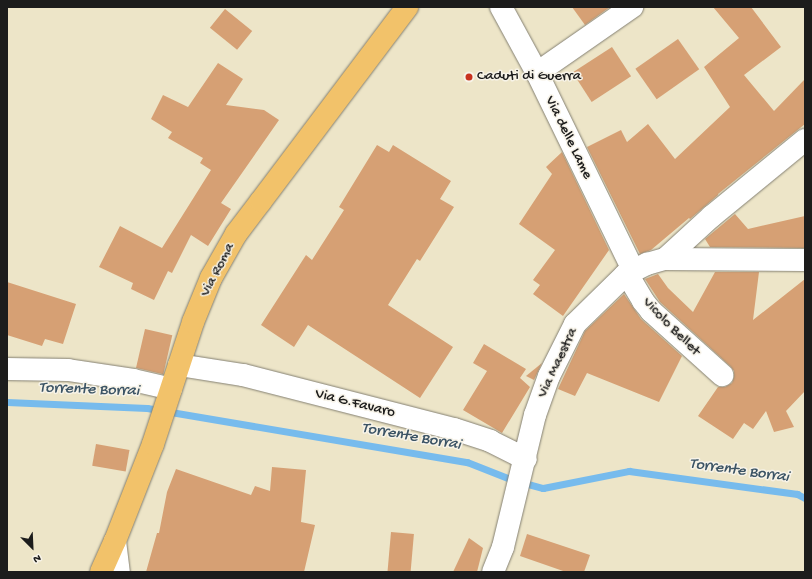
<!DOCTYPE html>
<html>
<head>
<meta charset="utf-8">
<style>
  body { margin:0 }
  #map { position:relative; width:812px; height:579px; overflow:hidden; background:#ede5c8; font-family:"Gochi Hand",sans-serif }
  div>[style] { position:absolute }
  .stream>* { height:7px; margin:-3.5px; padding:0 3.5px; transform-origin:3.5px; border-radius:3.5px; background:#77bbed }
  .building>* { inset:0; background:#d6a074; transform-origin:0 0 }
  .roads { filter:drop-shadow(0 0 1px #848072) drop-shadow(0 0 1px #848072) }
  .minor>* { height:22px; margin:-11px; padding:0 11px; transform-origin:11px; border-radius:11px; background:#fff }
  .major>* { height:22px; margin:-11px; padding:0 11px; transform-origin:11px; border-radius:11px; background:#f2c26a }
  .dots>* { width:11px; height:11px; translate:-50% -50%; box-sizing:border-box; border:2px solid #f7f3e8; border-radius:50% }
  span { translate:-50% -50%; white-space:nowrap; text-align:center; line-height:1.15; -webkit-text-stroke:3px #f7f3e8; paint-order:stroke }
  .poi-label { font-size:15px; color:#1c1c1c }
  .left { translate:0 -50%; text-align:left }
  .street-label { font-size:15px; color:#1c1c1c }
  .water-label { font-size:16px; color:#3c5465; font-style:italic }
  .frame { position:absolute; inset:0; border:8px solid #1c1c1c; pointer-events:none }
  .north { position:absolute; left:12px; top:527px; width:40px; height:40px; -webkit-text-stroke:3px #f7f3e8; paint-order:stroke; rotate:156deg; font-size:11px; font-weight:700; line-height:16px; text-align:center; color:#1c1c1c }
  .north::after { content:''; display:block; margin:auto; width:14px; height:18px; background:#1c1c1c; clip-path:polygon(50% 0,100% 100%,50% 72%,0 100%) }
</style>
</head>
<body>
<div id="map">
  <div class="stream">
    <div style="left:7px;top:402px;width:140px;rotate:2.5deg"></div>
    <div style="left:147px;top:408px;width:325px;rotate:9.6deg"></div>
    <div style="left:467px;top:462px;width:49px;rotate:21.4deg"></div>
    <div style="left:513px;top:480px;width:31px;rotate:15deg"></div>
    <div style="left:543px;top:488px;width:88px;rotate:-11.2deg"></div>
    <div style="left:629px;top:471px;width:170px;rotate:7.8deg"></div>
    <div style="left:797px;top:494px;width:9px;rotate:27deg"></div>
  </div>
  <div class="building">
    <div style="clip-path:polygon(572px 7px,610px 7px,585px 25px)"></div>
    <div style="clip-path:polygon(713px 7px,751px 7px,781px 47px,744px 75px,774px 111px,805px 79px,805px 124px,718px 194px,718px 195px,690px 219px,689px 218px,651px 250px,640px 254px,587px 147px,621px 130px,627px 142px,648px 124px,675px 159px,730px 107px,704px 67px,739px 38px)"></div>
    <div style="left:225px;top:9px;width:35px;height:24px;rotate:39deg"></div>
    <div style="left:678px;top:39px;width:37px;height:52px;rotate:55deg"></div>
    <div style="left:612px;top:47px;width:35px;height:47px;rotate:57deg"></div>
    <div style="clip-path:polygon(218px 63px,243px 79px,226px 105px,264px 110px,279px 120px,221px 203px,231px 209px,208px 246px,191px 235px,172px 273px,168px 271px,154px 300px,131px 289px,133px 283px,99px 267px,120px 226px,162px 248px,211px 170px,200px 163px,203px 158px,168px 138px,172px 132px,151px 119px,163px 95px,188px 107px)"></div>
    <div style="clip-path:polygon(377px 145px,389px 152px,393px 145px,451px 181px,440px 199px,454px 207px,420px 261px,417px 259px,388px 305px,453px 347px,420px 398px,308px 325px,294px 347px,261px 325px,306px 255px,312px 260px,344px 210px,339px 207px)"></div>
    <div style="clip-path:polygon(562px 152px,609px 250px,563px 316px,533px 294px,540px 285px,533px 280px,555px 250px,519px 224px,552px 174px,546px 167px)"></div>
    <div style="clip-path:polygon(735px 214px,748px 229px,805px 216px,805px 248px,710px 247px,705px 239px)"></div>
    <div style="clip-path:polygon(715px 272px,759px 272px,753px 320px,805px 279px,805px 391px,786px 411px,794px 427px,774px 432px,766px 411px,753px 429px,744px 423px,733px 439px,698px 416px,718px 387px,725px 387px,732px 383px,734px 377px,734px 371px,730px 366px,660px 302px,645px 279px,658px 274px,668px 288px,693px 312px)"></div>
    <div style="clip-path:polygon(7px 282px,76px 304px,63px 344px,45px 339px,42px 346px,7px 335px)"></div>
    <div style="clip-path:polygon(624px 294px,641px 319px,682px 356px,659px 402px,587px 373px,575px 396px,558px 389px,585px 331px)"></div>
    <div style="left:145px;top:329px;width:28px;height:40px;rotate:13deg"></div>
    <div style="clip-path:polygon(484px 344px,526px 369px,520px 378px,530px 387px,502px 433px,463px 410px,487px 371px,473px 363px)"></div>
    <div style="clip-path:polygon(542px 363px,534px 380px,526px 376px)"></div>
    <div style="left:96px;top:444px;width:34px;height:22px;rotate:10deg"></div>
    <div style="clip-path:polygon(272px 467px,306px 470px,301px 522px,315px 525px,304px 572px,146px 572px,157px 533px,159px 533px,167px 492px,176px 469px,251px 495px,255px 486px,270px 491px)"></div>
    <div style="left:391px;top:532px;width:23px;height:40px;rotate:5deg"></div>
    <div style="clip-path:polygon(527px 534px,590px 555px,584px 572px,566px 572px,520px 556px)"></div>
    <div style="clip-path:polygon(469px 538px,483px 548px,477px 572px,453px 572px)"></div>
  </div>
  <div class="roads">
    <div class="minor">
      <div style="left:501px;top:7px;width:75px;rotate:61.4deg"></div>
      <div style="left:537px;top:73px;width:219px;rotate:64deg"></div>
      <div style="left:537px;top:73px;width:116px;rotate:-34.8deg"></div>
      <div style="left:665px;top:259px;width:140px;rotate:0.4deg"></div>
      <div style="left:627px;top:274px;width:31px;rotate:59deg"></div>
      <div style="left:643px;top:301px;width:13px;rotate:51deg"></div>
      <div style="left:651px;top:311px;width:96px;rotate:42deg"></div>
      <div style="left:179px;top:365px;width:65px;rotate:8.9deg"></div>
      <div style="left:243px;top:375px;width:218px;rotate:14.4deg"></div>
      <div style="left:454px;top:429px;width:38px;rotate:18deg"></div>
      <div style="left:490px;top:441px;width:40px;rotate:26.6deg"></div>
      <div style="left:7px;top:369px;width:61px;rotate:0.9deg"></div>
      <div style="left:68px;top:370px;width:66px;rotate:8.7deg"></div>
      <div style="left:133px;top:380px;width:39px;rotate:13deg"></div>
      <div style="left:115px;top:541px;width:31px;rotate:83deg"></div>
      <div style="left:493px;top:572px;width:27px;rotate:-68deg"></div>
      <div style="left:503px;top:547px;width:136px;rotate:-76.4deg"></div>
      <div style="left:535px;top:415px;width:41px;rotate:-70.3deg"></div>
      <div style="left:549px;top:376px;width:58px;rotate:-63.4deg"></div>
      <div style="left:575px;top:324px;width:70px;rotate:-44.4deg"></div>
      <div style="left:625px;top:275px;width:25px;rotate:-27deg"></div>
      <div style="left:647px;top:264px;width:19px;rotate:-16deg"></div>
      <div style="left:665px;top:259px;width:64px;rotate:-42.5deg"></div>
      <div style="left:712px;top:216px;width:120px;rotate:-39.3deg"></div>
    </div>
    <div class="major">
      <div style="left:101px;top:572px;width:34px;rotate:-66deg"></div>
      <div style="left:115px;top:541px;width:104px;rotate:-68.6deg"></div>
      <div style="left:153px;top:444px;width:128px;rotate:-71.8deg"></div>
      <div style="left:193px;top:322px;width:48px;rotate:-67.8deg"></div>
      <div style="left:211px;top:278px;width:51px;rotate:-60.4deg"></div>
      <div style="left:236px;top:234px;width:41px;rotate:-52.9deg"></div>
      <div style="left:261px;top:201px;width:243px;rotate:-53deg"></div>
    </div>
  </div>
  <div class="dots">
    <div style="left:469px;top:77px;background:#c8321e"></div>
  </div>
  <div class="poi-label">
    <span class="left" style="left:477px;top:77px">Caduti di Guerra</span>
  </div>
  <div class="street-label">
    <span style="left:568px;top:138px;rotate:64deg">Via delle Lame</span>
    <span style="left:218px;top:270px;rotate:-63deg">Via Roma</span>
    <span style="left:671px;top:327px;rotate:45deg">Vicolo Bellet</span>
    <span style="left:558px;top:363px;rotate:-65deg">Via Maestra</span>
    <span style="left:355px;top:404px;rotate:14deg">Via G.Favaro</span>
  </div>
  <div class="water-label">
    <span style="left:89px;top:391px;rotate:2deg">Torrente Borrai</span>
    <span style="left:411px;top:438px;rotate:10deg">Torrente Borrai</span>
    <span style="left:739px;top:472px;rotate:8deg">Torrente Borrai</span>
  </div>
  <div class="frame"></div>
  <div class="north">N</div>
</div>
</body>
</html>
